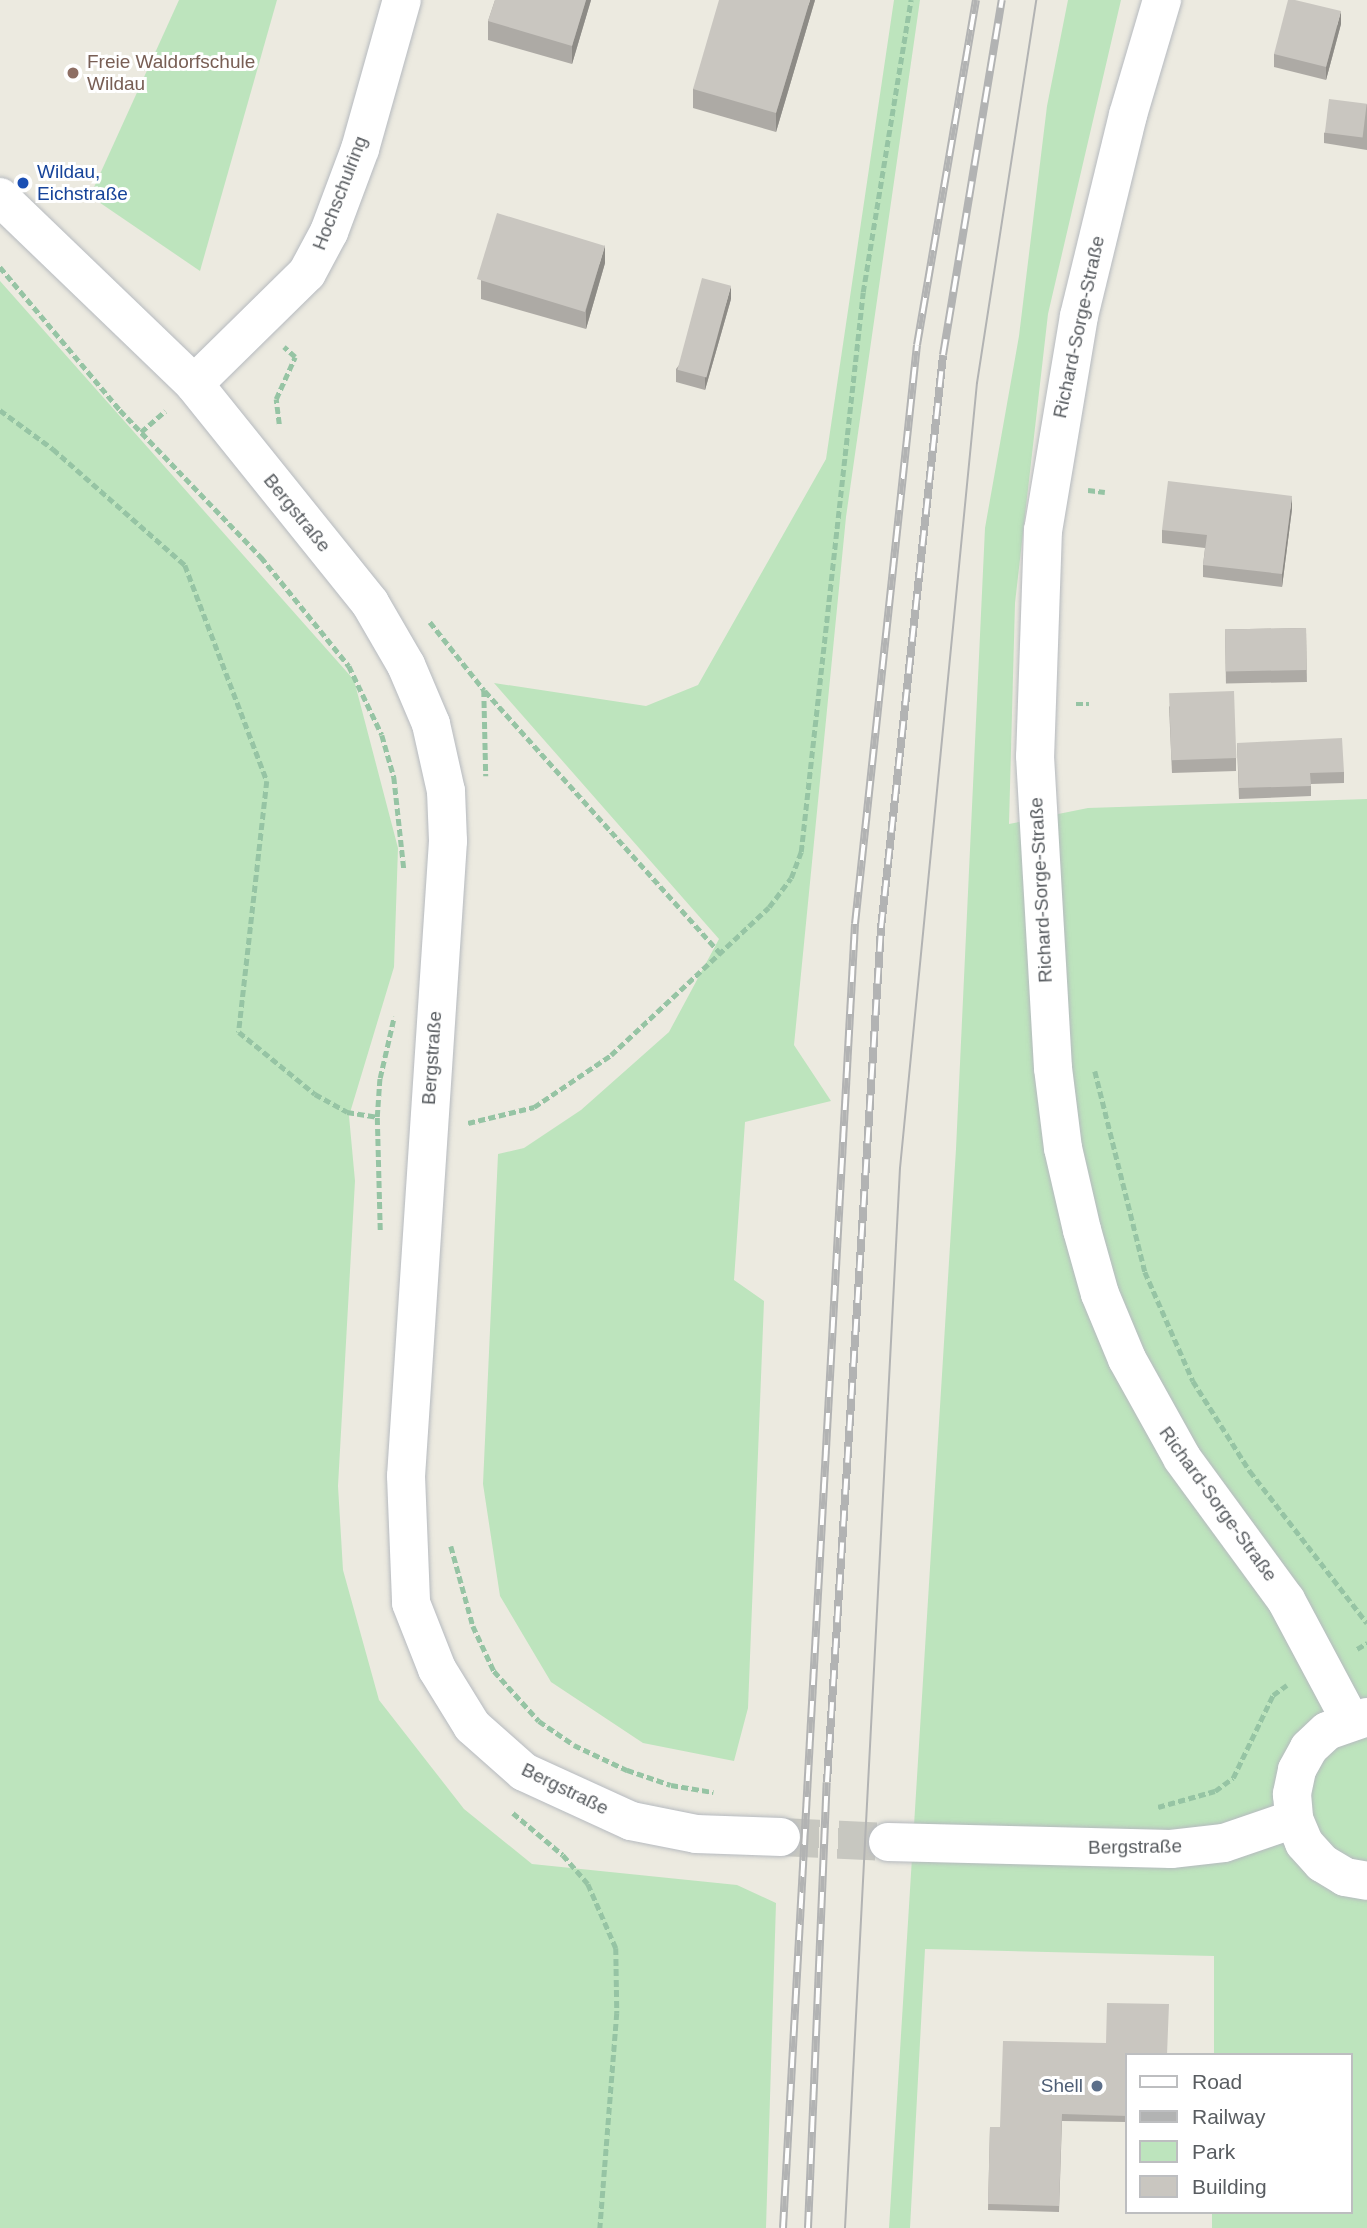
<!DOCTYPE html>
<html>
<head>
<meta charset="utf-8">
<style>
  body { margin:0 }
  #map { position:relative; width:1367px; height:2228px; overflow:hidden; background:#eceae0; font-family:Helvetica,sans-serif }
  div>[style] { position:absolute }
  .green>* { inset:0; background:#bde4bd }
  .secondary-tunnel>* { height:38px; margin-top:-19px; transform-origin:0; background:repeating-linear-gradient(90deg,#c7c7c0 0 38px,transparent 0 57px) }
  .path>* { height:4.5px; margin-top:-2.25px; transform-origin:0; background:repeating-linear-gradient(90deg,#96c4a4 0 7px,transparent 0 10.5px) }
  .roads { filter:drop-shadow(0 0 2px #b6babf) drop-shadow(0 0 2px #b6babf) }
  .secondary>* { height:38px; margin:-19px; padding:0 19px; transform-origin:19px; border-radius:19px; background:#fff }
  .tram>* { height:2px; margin:-1px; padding:0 1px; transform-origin:1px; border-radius:1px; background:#b2b3b3 }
  .rail>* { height:8px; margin-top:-4px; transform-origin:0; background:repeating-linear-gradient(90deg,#fff 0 16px,#b2b3b3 0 32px); box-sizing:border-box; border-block:2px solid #b2b3b3 }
  .wall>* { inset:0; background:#adaaa5; transform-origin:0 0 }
  .shaded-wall>* { inset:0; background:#8d8b86 }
  .building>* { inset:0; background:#c9c6c0; transform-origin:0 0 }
  .dots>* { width:19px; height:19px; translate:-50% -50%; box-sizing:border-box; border:4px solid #fff; border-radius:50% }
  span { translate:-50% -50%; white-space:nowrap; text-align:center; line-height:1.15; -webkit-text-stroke:6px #fff; paint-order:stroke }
  .education-label { font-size:19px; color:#785e54 }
  .left { translate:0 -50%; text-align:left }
  .transit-label { font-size:19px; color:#164399 }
  .street-label { font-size:19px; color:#595d61 }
  .service-label { font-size:19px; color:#4e5e75 }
  .right { translate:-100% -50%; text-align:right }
  .legend { position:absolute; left:1125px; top:2053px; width:228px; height:161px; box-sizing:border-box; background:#fff; border:2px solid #bdbec0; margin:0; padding:9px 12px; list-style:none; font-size:21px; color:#595d61 }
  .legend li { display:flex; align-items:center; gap:14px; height:35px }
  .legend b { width:35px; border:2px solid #bdbec0 }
</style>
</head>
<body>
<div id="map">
  <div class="green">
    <div style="clip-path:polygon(179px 0,277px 0,200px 271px,90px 196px)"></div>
    <div style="clip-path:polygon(894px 0,920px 0,846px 517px,794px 1045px,831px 1101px,745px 1122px,734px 1280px,764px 1301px,748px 1708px,734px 1761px,643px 1743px,551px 1682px,500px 1596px,483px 1484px,498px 1154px,524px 1148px,581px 1110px,669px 1032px,719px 939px,494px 683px,646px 706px,698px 685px,826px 459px)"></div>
    <div style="clip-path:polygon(1068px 0,1121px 0,1048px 314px,1015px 603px,1009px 824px,1088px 808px,1367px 799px,1367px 2228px,1212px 2228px,1212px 2212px,1351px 2212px,1351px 2055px,1214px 2055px,1214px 1956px,925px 1949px,910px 2228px,889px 2228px,956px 1149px,985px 528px,1019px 336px,1047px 106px)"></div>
    <div style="clip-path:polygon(0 281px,354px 680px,398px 848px,394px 967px,349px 1116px,355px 1181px,338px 1486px,343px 1570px,379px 1700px,464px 1809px,532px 1864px,737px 1885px,776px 1903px,766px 2228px,0 2228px)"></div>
  </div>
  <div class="secondary-tunnel">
    <div style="left:781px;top:1837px;width:107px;rotate:2.7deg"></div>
  </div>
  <div class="path">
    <div style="left:0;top:267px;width:187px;rotate:50deg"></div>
    <div style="left:120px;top:410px;width:204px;rotate:46.2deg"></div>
    <div style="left:261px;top:557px;width:140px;rotate:51.1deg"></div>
    <div style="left:349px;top:666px;width:76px;rotate:64.4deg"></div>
    <div style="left:382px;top:735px;width:44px;rotate:74.1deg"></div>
    <div style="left:394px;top:777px;width:93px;rotate:83.8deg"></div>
    <div style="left:0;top:410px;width:66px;rotate:36.3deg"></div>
    <div style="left:53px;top:449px;width:176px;rotate:41.3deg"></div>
    <div style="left:185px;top:565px;width:231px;rotate:69.2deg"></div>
    <div style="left:267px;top:781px;width:253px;rotate:96.4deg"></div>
    <div style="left:239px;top:1032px;width:98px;rotate:39.2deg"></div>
    <div style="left:315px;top:1094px;width:37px;rotate:29deg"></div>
    <div style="left:347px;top:1112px;width:30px;rotate:9deg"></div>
    <div style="left:279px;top:424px;width:25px;rotate:-97deg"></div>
    <div style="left:276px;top:399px;width:46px;rotate:-65.7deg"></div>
    <div style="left:295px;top:357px;width:15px;rotate:-138deg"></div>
    <div style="left:141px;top:432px;width:32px;rotate:-41deg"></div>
    <div style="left:1088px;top:490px;width:17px;rotate:7deg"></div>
    <div style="left:430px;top:622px;width:87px;rotate:51.5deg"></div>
    <div style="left:484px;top:690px;width:86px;rotate:88.7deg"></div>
    <div style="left:485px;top:691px;width:353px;rotate:48.1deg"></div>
    <div style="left:1076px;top:704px;width:13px"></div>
    <div style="left:1095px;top:1071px;width:207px;rotate:76deg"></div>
    <div style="left:1145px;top:1272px;width:119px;rotate:66.2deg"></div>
    <div style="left:1193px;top:1381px;width:107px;rotate:57.7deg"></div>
    <div style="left:1250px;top:1471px;width:192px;rotate:52.4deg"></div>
    <div style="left:468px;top:1123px;width:68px;rotate:-13.6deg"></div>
    <div style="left:534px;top:1107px;width:93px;rotate:-34deg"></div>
    <div style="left:611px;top:1055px;width:216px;rotate:-43.1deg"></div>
    <div style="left:769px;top:907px;width:36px;rotate:-53deg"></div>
    <div style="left:791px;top:878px;width:28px;rotate:-69deg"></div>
    <div style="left:801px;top:852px;width:563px;rotate:-83.68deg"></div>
    <div style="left:863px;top:292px;width:296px;rotate:-80.7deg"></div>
    <div style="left:380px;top:1230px;width:113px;rotate:-91.5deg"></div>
    <div style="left:377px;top:1117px;width:39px;rotate:-86deg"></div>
    <div style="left:380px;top:1078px;width:63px;rotate:-77.1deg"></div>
    <div style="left:451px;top:1546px;width:83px;rotate:74.6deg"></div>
    <div style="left:473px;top:1626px;width:50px;rotate:65deg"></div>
    <div style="left:494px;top:1671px;width:67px;rotate:48deg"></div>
    <div style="left:539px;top:1721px;width:42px;rotate:34.4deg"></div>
    <div style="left:574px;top:1745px;width:59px;rotate:25.3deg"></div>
    <div style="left:627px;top:1770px;width:46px;rotate:18.8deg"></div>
    <div style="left:671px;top:1785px;width:43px;rotate:9.5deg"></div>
    <div style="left:1357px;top:1649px;width:12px;rotate:-31deg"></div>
    <div style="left:1158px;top:1807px;width:59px;rotate:-15.7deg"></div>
    <div style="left:1215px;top:1791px;width:22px;rotate:-36deg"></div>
    <div style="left:1233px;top:1778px;width:92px;rotate:-64.3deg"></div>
    <div style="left:1273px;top:1695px;width:17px;rotate:-36deg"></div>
    <div style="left:513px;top:1813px;width:65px;rotate:40deg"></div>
    <div style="left:563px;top:1855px;width:38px;rotate:49deg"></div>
    <div style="left:588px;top:1884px;width:70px;rotate:66.4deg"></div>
    <div style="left:616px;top:1948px;width:65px;rotate:89.1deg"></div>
    <div style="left:617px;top:2013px;width:216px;rotate:94.5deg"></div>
  </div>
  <div class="roads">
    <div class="secondary">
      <div style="left:1162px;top:0;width:120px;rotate:106.5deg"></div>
      <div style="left:1128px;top:115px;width:207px;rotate:103.7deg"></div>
      <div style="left:1079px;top:316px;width:217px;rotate:99.5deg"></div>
      <div style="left:1043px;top:530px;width:226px;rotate:92deg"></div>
      <div style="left:1035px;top:756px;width:313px;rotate:86.7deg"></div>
      <div style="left:1053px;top:1068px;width:81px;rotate:82.9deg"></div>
      <div style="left:1063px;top:1148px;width:84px;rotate:77deg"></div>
      <div style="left:1082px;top:1230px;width:66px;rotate:74.3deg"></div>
      <div style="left:1100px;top:1294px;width:70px;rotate:67.4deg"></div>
      <div style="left:1127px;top:1359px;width:113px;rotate:60.9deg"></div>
      <div style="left:1182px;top:1458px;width:176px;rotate:53.8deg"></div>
      <div style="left:1286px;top:1600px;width:136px;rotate:61.9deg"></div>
      <div style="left:0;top:197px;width:269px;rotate:43.9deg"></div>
      <div style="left:194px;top:384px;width:281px;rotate:51.2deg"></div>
      <div style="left:370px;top:603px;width:72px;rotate:59.9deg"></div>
      <div style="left:406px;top:665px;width:64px;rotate:67deg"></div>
      <div style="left:431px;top:724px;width:69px;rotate:77.4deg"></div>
      <div style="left:446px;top:791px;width:50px;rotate:87.7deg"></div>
      <div style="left:448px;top:841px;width:636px;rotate:93.78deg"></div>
      <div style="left:406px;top:1476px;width:127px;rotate:87.7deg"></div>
      <div style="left:411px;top:1603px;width:71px;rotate:68.5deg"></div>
      <div style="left:437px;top:1669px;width:67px;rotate:58.4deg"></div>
      <div style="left:472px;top:1726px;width:69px;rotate:41.5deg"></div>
      <div style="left:524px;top:1772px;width:118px;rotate:24.6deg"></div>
      <div style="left:631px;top:1821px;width:66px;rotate:11.3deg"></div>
      <div style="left:696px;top:1834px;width:85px;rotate:2deg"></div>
      <div style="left:194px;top:384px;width:158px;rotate:-44.5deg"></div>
      <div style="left:307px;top:273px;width:47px;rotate:-61.8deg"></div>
      <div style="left:329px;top:232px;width:89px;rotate:-69.5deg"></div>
      <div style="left:360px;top:149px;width:155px;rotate:-74.3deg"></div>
      <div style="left:1367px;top:1717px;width:42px;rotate:160.7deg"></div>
      <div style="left:1327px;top:1731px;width:25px;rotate:137deg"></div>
      <div style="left:1309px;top:1748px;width:25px;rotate:119deg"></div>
      <div style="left:1297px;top:1770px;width:25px;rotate:102deg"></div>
      <div style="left:1292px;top:1794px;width:25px;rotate:85deg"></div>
      <div style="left:1294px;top:1819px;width:26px;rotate:67deg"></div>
      <div style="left:1304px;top:1843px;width:27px;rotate:48deg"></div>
      <div style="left:1322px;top:1863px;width:27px;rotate:31deg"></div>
      <div style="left:1345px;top:1877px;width:22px;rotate:10deg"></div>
      <div style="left:888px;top:1842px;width:283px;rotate:1.4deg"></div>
      <div style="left:1171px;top:1849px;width:53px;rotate:-6.5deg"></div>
      <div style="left:1224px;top:1843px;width:74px;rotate:-18.9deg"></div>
    </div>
  </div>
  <div class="tram">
    <div style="left:845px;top:2228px;width:1061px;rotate:-87.03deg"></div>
    <div style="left:900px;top:1168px;width:789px;rotate:-84.4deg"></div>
    <div style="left:977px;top:383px;width:388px;rotate:-81.2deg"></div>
  </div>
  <div class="rail">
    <div style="left:783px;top:2228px;width:1306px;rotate:-86.84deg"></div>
    <div style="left:855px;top:924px;width:582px;rotate:-83.89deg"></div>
    <div style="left:917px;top:345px;width:350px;rotate:-80.3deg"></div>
    <div style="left:808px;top:2228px;width:446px;rotate:-87.6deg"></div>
    <div style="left:827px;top:1782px;width:856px;rotate:-86.38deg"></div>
    <div style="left:881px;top:928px;width:576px;rotate:-83.82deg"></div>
    <div style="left:943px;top:355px;width:360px;rotate:-80.6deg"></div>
  </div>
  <div class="wall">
    <div style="clip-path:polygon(495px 0,591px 0,572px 64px,488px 40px,488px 21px)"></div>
    <div style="clip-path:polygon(815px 0,776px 132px,693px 108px,693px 89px)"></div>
    <div style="clip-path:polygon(1341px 24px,1326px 80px,1274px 67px,1274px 54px)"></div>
    <div style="clip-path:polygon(1367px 104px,1367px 150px,1324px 143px,1324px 133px)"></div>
    <div style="clip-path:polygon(605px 263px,586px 329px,481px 299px,481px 280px)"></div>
    <div style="clip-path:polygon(731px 299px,705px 390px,676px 382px,676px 369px)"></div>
    <div style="clip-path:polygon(1292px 509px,1282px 587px,1203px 577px,1203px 565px,1205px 548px,1162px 543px,1162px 530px)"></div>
    <div style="left:1306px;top:628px;width:54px;height:81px;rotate:89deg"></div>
    <div style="clip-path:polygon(1169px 706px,1236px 758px,1236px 771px,1172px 773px)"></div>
    <div style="clip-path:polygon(1237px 743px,1344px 772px,1344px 783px,1311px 784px,1311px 796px,1239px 799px)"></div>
    <div style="clip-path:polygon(1127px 2055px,1127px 2122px,1062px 2121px,1059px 2212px,988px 2210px,990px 2127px,1000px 2127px)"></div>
  </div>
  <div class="shaded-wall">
    <div style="clip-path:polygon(586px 0,591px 0,572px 64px,572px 46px)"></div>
    <div style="clip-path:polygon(810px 0,815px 0,776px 132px,776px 113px)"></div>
    <div style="clip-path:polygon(1341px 11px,1341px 24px,1326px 80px,1326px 67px)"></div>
    <div style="clip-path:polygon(605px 245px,605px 263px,586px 329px,586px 310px)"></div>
    <div style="clip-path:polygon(731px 286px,731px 299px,705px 390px,705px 377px)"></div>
    <div style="clip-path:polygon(1292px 496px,1292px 509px,1282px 587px,1282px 574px)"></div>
  </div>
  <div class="building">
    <div style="clip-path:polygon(495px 0,586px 0,572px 46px,488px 21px)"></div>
    <div style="clip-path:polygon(719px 0,810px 0,776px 113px,693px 89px)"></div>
    <div style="clip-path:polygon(1288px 0,1295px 0,1341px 11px,1326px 67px,1274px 54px)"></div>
    <div style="left:1329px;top:99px;width:38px;height:34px;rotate:7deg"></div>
    <div style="left:497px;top:213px;width:113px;height:69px;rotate:17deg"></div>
    <div style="left:702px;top:278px;width:30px;height:95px;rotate:15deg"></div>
    <div style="clip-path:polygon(1168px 481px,1292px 496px,1282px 574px,1203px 565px,1207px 535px,1162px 530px)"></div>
    <div style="left:1306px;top:628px;width:42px;height:81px;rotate:89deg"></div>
    <div style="left:1234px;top:691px;width:67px;height:65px;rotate:88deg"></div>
    <div style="clip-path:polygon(1342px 738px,1344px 772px,1310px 773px,1311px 786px,1239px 788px,1237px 743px)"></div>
    <div style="clip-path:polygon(1107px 2003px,1169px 2004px,1167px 2055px,1127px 2055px,1127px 2116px,1062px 2114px,1059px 2206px,988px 2204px,990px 2127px,1000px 2127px,1003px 2041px,1106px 2043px)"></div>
  </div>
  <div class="dots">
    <div style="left:73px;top:73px;background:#8d6e63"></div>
    <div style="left:23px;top:183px;background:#1a4fb4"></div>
    <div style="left:1097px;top:2086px;background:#5c6f8a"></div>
  </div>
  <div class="education-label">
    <span class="left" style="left:87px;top:73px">Freie Waldorfschule<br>Wildau</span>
  </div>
  <div class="transit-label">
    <span class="left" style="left:37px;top:183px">Wildau,<br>Eichstraße</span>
  </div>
  <div class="street-label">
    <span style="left:340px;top:193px;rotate:-69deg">Hochschulring</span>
    <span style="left:1079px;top:327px;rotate:-78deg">Richard-Sorge-Straße</span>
    <span style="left:297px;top:513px;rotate:51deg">Bergstraße</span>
    <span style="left:1041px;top:890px;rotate:-93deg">Richard-Sorge-Straße</span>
    <span style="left:432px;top:1058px;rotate:-86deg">Bergstraße</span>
    <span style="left:1218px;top:1504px;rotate:54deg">Richard-Sorge-Straße</span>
    <span style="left:565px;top:1789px;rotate:26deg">Bergstraße</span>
    <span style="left:1135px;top:1847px;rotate:-1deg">Bergstraße</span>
  </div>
  <div class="service-label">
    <span class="right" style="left:1083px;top:2086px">Shell</span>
  </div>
  <ul class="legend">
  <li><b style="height:9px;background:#fff"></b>Road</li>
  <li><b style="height:9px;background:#b2b3b3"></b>Railway</li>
  <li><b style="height:19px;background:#bde4bd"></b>Park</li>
  <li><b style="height:19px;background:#c9c6c0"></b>Building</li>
  </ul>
</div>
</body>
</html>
